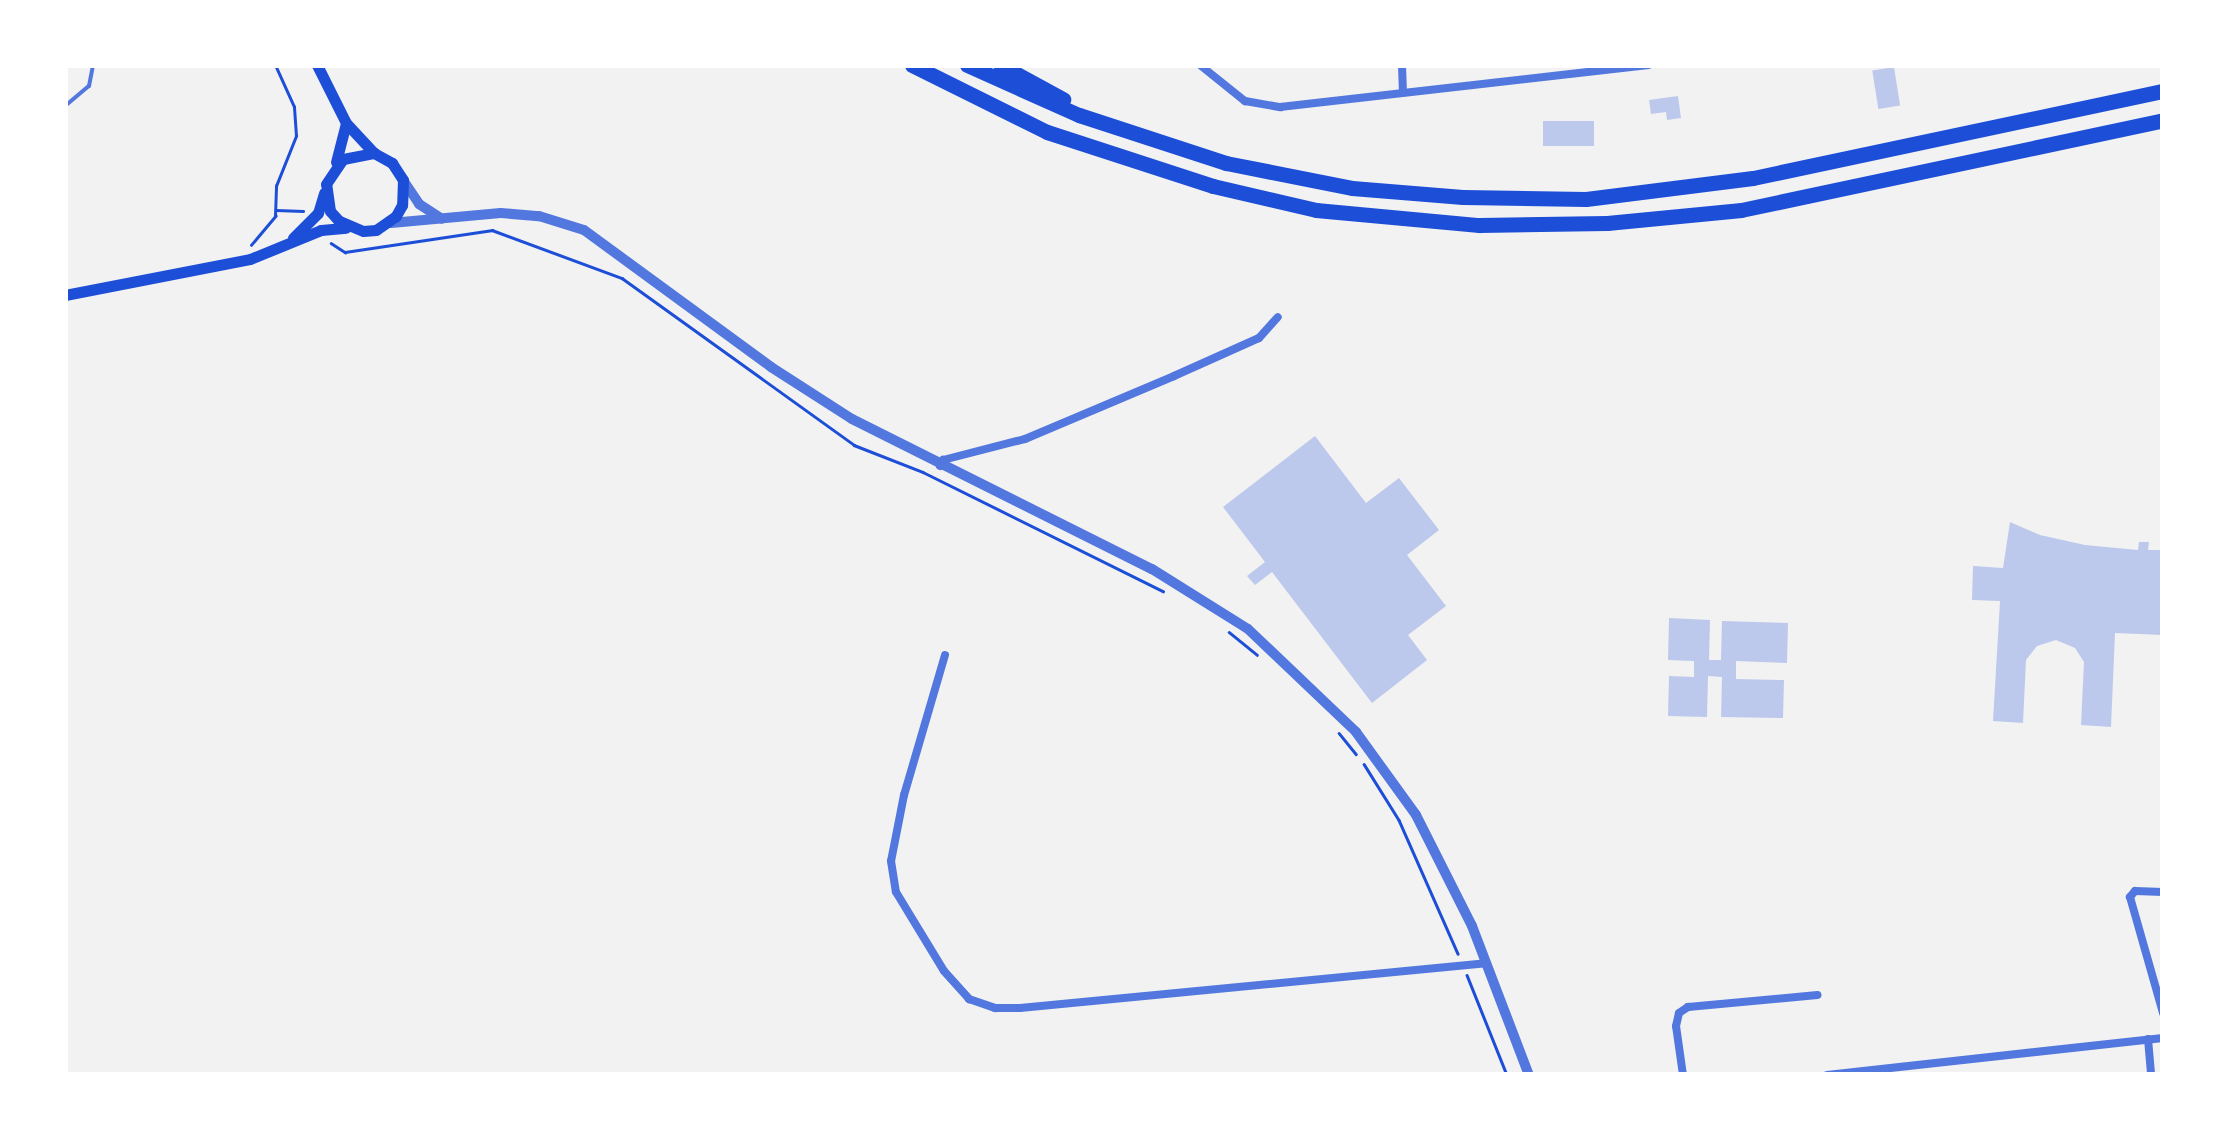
<!DOCTYPE html>
<html>
<head>
<meta charset="utf-8">
<style>
  body { margin:0 }
  #map { position:relative; width:2228px; height:1140px; overflow:hidden; background:#f2f2f2; font-family:"DejaVu Sans",sans-serif }
  div>[style] { position:absolute }
  .building>* { inset:0; background:#bdc9ec; transform-origin:0 0 }
  .path>* { height:2.5px; margin:-1.25px; padding:0 1.25px; transform-origin:1.25px; border-radius:1.25px; background:#1d4ed8 }
  .service>* { height:4px; margin:-2px; padding:0 2px; transform-origin:2px; border-radius:2px; background:#5277de }
  .minor>* { height:8px; margin:-4px; padding:0 4px; transform-origin:4px; border-radius:4px; background:#5277de }
  .tertiary>* { height:10px; margin:-5px; padding:0 5px; transform-origin:5px; border-radius:5px; background:#5277de }
  .secondary>* { height:11px; margin:-5.5px; padding:0 5.5px; transform-origin:5.5px; border-radius:5.5px; background:#1d4ed8 }
  .motorway>* { height:15px; margin:-7.5px; padding:0 7.5px; transform-origin:7.5px; border-radius:7.5px; background:#1d4ed8 }
  span { translate:-50% -50%; white-space:nowrap; text-align:center; line-height:1.15; -webkit-text-stroke:10px #fff; paint-order:stroke }
  .frame { position:absolute; inset:0; border:68px solid #fff; pointer-events:none }
</style>
</head>
<body>
<div id="map">
  <div class="building">
    <div style="left:1894px;top:67px;width:39px;height:22px;rotate:81deg"></div>
    <div style="clip-path:polygon(1678px 96px,1681px 118px,1667px 120px,1666px 112px,1651px 114px,1649px 100px)"></div>
    <div style="left:1543px;top:121px;width:51px;height:25px"></div>
    <div style="clip-path:polygon(1315px 436px,1366px 503px,1399px 478px,1439px 530px,1407px 555px,1446px 606px,1408px 635px,1427px 660px,1372px 703px,1272px 572px,1255px 585px,1247px 576px,1265px 562px,1223px 507px)"></div>
    <div style="clip-path:polygon(2010px 522px,2040px 535px,2085px 545px,2138px 550px,2139px 542px,2149px 542px,2148px 550px,2163px 550px,2163px 635px,2115px 633px,2111px 727px,2081px 725px,2084px 662px,2075px 648px,2056px 640px,2037px 646px,2026px 660px,2023px 723px,1993px 721px,2000px 601px,1972px 600px,1973px 566px,2003px 568px)"></div>
    <div style="clip-path:polygon(1669px 618px,1710px 620px,1709px 660px,1721px 660px,1722px 621px,1788px 623px,1787px 663px,1736px 661px,1736px 679px,1784px 680px,1783px 718px,1721px 717px,1722px 677px,1708px 676px,1707px 717px,1668px 716px,1669px 676px,1694px 677px,1694px 661px,1668px 660px)"></div>
  </div>
  <div class="path">
    <div style="left:276px;top:210px;width:27px;rotate:2deg"></div>
    <div style="left:331px;top:243px;width:17px;rotate:33deg"></div>
    <div style="left:345px;top:252px;width:149px;rotate:-8.5deg"></div>
    <div style="left:492px;top:230px;width:139px;rotate:20.3deg"></div>
    <div style="left:622px;top:278px;width:286px;rotate:35.7deg"></div>
    <div style="left:854px;top:445px;width:74px;rotate:21.4deg"></div>
    <div style="left:923px;top:472px;width:268px;rotate:26.4deg"></div>
    <div style="left:251px;top:245px;width:38px;rotate:-50deg"></div>
    <div style="left:275px;top:216px;width:30px;rotate:-88deg"></div>
    <div style="left:276px;top:186px;width:54px;rotate:-68.2deg"></div>
    <div style="left:296px;top:136px;width:29px;rotate:-94deg"></div>
    <div style="left:294px;top:107px;width:46px;rotate:-114.3deg"></div>
    <div style="left:1229px;top:632px;width:36px;rotate:39deg"></div>
    <div style="left:1339px;top:733px;width:27px;rotate:51deg"></div>
    <div style="left:1364px;top:764px;width:66px;rotate:58deg"></div>
    <div style="left:1399px;top:820px;width:146px;rotate:66.2deg"></div>
    <div style="left:1467px;top:975px;width:108px;rotate:68.2deg"></div>
  </div>
  <div class="service">
    <div style="left:65px;top:106px;width:31px;rotate:-40deg"></div>
    <div style="left:89px;top:86px;width:21px;rotate:-79deg"></div>
  </div>
  <div class="minor">
    <div style="left:1200px;top:65px;width:58px;rotate:38.7deg"></div>
    <div style="left:1245px;top:101px;width:36px;rotate:10deg"></div>
    <div style="left:1280px;top:107px;width:371px;rotate:-6.5deg"></div>
    <div style="left:1402px;top:65px;width:27px;rotate:88deg"></div>
    <div style="left:940px;top:466px;width:7px;rotate:-63deg"></div>
    <div style="left:943px;top:460px;width:85px;rotate:-14.4deg"></div>
    <div style="left:1025px;top:439px;width:162px;rotate:-22.9deg"></div>
    <div style="left:1174px;top:376px;width:93px;rotate:-24.1deg"></div>
    <div style="left:1259px;top:338px;width:28px;rotate:-48deg"></div>
    <div style="left:945px;top:655px;width:146px;rotate:106.3deg"></div>
    <div style="left:904px;top:795px;width:67px;rotate:101.1deg"></div>
    <div style="left:891px;top:861px;width:31px;rotate:81deg"></div>
    <div style="left:896px;top:892px;width:92px;rotate:58.7deg"></div>
    <div style="left:944px;top:971px;width:38px;rotate:48deg"></div>
    <div style="left:969px;top:999px;width:28px;rotate:19deg"></div>
    <div style="left:995px;top:1008px;width:25px"></div>
    <div style="left:1020px;top:1008px;width:468px;rotate:-5.5deg"></div>
    <div style="left:2163px;top:892px;width:28px;rotate:-178deg"></div>
    <div style="left:2135px;top:891px;width:8px;rotate:130deg"></div>
    <div style="left:2130px;top:897px;width:121px;rotate:74.1deg"></div>
    <div style="left:2148px;top:1039px;width:36px;rotate:85deg"></div>
    <div style="left:1683px;top:1075px;width:49px;rotate:-98.1deg"></div>
    <div style="left:1676px;top:1026px;width:13px;rotate:-77deg"></div>
    <div style="left:1679px;top:1013px;width:11px;rotate:-34deg"></div>
    <div style="left:1688px;top:1007px;width:130px;rotate:-5.3deg"></div>
    <div style="left:1827px;top:1075px;width:338px;rotate:-6.3deg"></div>
  </div>
  <div class="tertiary">
    <div style="left:403px;top:180px;width:29px;rotate:56deg"></div>
    <div style="left:419px;top:204px;width:27px;rotate:33deg"></div>
    <div style="left:391px;top:223px;width:110px;rotate:-5.2deg"></div>
    <div style="left:501px;top:213px;width:38px;rotate:5deg"></div>
    <div style="left:539px;top:216px;width:47px;rotate:17.3deg"></div>
    <div style="left:584px;top:230px;width:232px;rotate:36.2deg"></div>
    <div style="left:771px;top:367px;width:96px;rotate:32.7deg"></div>
    <div style="left:852px;top:419px;width:335px;rotate:26.6deg"></div>
    <div style="left:1152px;top:569px;width:113px;rotate:32deg"></div>
    <div style="left:1248px;top:629px;width:149px;rotate:43.6deg"></div>
    <div style="left:1356px;top:732px;width:102px;rotate:54.1deg"></div>
    <div style="left:1416px;top:815px;width:124px;rotate:63.2deg"></div>
    <div style="left:1472px;top:926px;width:160px;rotate:69.1deg"></div>
  </div>
  <div class="secondary">
    <div style="left:317px;top:65px;width:65px;rotate:63.4deg"></div>
    <div style="left:346px;top:123px;width:41px;rotate:47deg"></div>
    <div style="left:374px;top:153px;width:21px;rotate:29deg"></div>
    <div style="left:392px;top:163px;width:20px;rotate:57deg"></div>
    <div style="left:403px;top:180px;width:25px;rotate:92deg"></div>
    <div style="left:402px;top:205px;width:13px;rotate:119deg"></div>
    <div style="left:396px;top:216px;width:24px;rotate:145deg"></div>
    <div style="left:376px;top:230px;width:13px;rotate:176deg"></div>
    <div style="left:363px;top:231px;width:26px;rotate:-157deg"></div>
    <div style="left:339px;top:221px;width:13px;rotate:-132deg"></div>
    <div style="left:330px;top:211px;width:27px;rotate:-98deg"></div>
    <div style="left:326px;top:184px;width:30px;rotate:-56deg"></div>
    <div style="left:343px;top:159px;width:32px;rotate:-11deg"></div>
    <div style="left:336px;top:162px;width:40px;rotate:-75.6deg"></div>
    <div style="left:293px;top:238px;width:35px;rotate:-45deg"></div>
    <div style="left:318px;top:213px;width:21px;rotate:-73deg"></div>
    <div style="left:65px;top:295px;width:188px;rotate:-11deg"></div>
    <div style="left:250px;top:259px;width:77px;rotate:-22.2deg"></div>
    <div style="left:321px;top:230px;width:25px;rotate:-5deg"></div>
  </div>
  <div class="motorway">
    <div style="left:912px;top:65px;width:151px;rotate:26.4deg"></div>
    <div style="left:1047px;top:132px;width:175px;rotate:18deg"></div>
    <div style="left:1213px;top:186px;width:106px;rotate:13.1deg"></div>
    <div style="left:1316px;top:210px;width:164px;rotate:5.3deg"></div>
    <div style="left:1479px;top:225px;width:128px;rotate:-0.9deg"></div>
    <div style="left:1607px;top:223px;width:135px;rotate:-5.5deg"></div>
    <div style="left:1741px;top:210px;width:431px;rotate:-12deg"></div>
    <div style="left:967px;top:65px;width:123px;rotate:24.1deg"></div>
    <div style="left:1079px;top:115px;width:155px;rotate:18.1deg"></div>
    <div style="left:1226px;top:163px;width:128px;rotate:11.2deg"></div>
    <div style="left:1352px;top:188px;width:111px;rotate:4.6deg"></div>
    <div style="left:1463px;top:197px;width:123px;rotate:0.9deg"></div>
    <div style="left:1586px;top:199px;width:168px;rotate:-7.2deg"></div>
    <div style="left:1753px;top:178px;width:419px;rotate:-12deg"></div>
    <div style="left:1000px;top:65px;width:72px;rotate:28.4deg"></div>
  </div>
  <div class="frame"></div>
</div>
</body>
</html>
